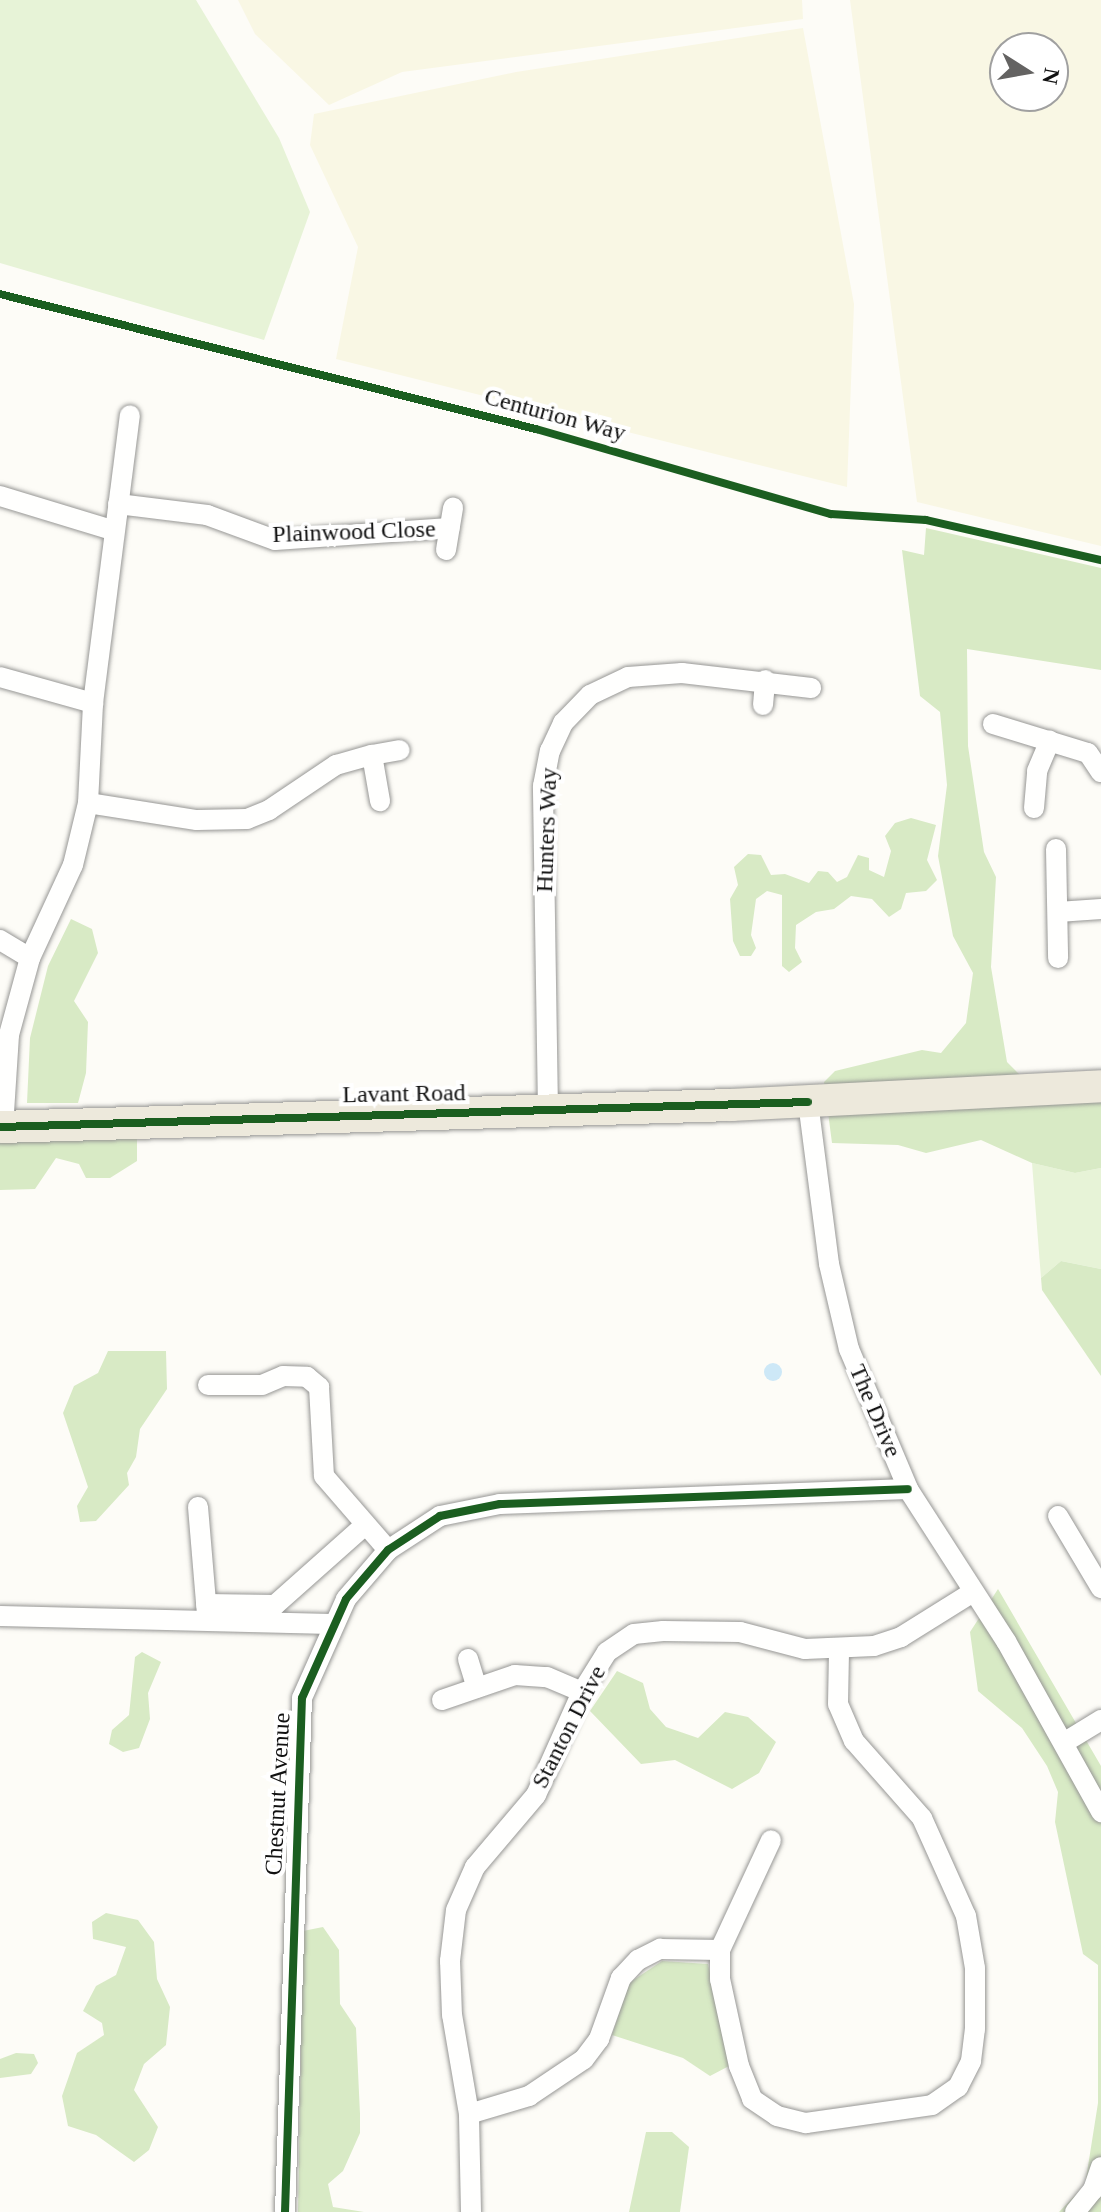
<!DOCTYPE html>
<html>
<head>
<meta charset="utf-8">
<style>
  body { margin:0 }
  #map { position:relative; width:1101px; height:2212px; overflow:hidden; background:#fdfcf7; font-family:"Times New Roman",serif }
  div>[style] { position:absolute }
  .farmland>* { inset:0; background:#f9f7e4 }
  .green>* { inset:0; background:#e7f3d7 }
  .forest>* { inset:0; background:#d8eac5 }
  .water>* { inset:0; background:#cde8f7 }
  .round { border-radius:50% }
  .roads { filter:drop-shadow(0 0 2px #979795) drop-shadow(0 0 2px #979795) }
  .minor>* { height:20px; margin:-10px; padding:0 10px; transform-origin:10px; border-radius:10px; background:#fffffe }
  .primary>* { height:32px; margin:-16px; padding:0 16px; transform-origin:16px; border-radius:16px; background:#ede9dc }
  .cycleway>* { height:8px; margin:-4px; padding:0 4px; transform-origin:4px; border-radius:4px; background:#1b5e20 }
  span { translate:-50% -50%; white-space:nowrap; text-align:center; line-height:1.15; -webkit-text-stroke:8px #fff; paint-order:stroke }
  .street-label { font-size:24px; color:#111 }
  .north { position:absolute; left:989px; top:32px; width:80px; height:80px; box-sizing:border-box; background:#fff; border:2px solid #a0a0a0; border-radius:50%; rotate:101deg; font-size:22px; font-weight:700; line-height:32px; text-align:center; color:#111 }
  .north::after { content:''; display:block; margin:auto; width:28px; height:36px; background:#646362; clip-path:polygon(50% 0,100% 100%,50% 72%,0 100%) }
</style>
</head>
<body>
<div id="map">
  <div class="farmland">
    <div style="clip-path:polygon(238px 0,802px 0,803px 19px,402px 72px,329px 105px,255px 34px)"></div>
    <div style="clip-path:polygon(evenodd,850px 0,1101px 0,1101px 546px,917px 502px,850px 0,1005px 48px,1053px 48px,1053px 96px,1005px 96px,1005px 48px)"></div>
    <div style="clip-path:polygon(803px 28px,854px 304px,847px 487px,336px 359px,358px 247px,310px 145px,314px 114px,516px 72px)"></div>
  </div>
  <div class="green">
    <div style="clip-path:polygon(0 0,196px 0,279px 138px,310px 212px,264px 340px,0 263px)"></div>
    <div style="clip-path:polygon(1032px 1163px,1075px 1173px,1101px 1168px,1101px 1269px,1061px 1261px,1041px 1278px)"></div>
  </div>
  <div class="forest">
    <div style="clip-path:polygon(926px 528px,1101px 568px,1101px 670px,967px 649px,968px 746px,984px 852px,996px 877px,991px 967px,1007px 1062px,1025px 1080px,1101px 1098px,1101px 1168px,1075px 1173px,1032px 1163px,981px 1140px,926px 1153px,898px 1145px,832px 1143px,824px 1082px,835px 1071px,922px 1050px,941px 1053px,966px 1023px,973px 973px,953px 936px,938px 856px,947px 785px,940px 712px,920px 696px,902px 550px,924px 555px)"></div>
    <div style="clip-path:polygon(911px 818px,936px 825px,927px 860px,937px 880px,926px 891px,906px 893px,901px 909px,889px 917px,872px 899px,851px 896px,834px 909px,816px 912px,796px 925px,795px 948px,802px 962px,789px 972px,782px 966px,782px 895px,767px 891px,756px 899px,751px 935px,756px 948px,751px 956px,740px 956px,733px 941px,730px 899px,738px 885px,734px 867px,748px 854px,761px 855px,771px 875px,785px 874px,809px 883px,818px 871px,828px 872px,837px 882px,847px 877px,858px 855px,869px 858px,869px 870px,884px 877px,891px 851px,885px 836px,895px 823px)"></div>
    <div style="clip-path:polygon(71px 919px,92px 929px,98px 953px,74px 1001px,88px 1022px,86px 1073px,78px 1103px,27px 1103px,30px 1038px,48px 966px)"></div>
    <div style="clip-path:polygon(137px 1132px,137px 1161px,110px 1178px,86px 1178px,79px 1164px,56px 1158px,35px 1189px,0 1190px,0 1135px)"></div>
    <div style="clip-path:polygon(1061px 1261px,1101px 1269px,1101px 1376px,1042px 1290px,1041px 1278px)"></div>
    <div style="clip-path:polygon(108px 1351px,166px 1351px,167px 1389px,140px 1429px,136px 1457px,127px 1473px,129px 1485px,96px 1521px,80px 1522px,77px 1506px,88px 1487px,63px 1413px,74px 1386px,98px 1373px)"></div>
    <div style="clip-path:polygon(998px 1589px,1101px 1766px,1101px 2212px,1059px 2212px,1085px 2185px,1098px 2103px,1098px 1965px,1083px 1954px,1055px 1822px,1058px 1792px,1047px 1766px,1022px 1728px,978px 1691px,970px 1632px)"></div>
    <div style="clip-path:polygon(142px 1652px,161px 1662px,148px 1693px,150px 1719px,139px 1748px,123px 1752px,109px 1744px,112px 1730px,129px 1715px,135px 1657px)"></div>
    <div style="clip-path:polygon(617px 1671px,643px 1683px,650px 1709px,666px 1727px,698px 1738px,725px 1712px,748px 1717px,776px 1742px,759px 1773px,732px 1789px,675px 1760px,641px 1764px,590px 1711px)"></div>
    <div style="clip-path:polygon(106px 1913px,138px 1920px,154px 1942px,157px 1979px,170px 2007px,166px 2045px,144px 2064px,134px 2090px,158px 2127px,149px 2150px,134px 2162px,96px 2135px,68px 2126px,62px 2096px,77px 2053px,104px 2035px,102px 2023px,83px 2011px,96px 1986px,116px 1975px,126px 1947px,93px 1939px,92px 1922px)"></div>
    <div style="clip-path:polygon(323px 1927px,339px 1950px,340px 2004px,356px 2028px,360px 2114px,360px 2133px,343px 2171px,328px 2184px,333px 2207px,364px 2212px,298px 2212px,303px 1931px)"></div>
    <div style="clip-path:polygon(662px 1961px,708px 1964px,729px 2066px,710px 2076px,683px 2058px,612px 2035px,629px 1983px)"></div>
    <div style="clip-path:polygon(16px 2053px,34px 2054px,38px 2063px,31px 2074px,0 2078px,0 2059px)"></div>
    <div style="clip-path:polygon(646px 2132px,672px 2132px,689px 2147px,680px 2212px,629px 2212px)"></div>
  </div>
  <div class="water">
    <div class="round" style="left:764px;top:1363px;width:18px;height:18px"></div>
  </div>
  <div class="roads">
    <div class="minor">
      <div style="left:0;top:496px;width:117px;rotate:16.9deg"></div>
      <div style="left:118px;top:504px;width:90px;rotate:7deg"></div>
      <div style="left:207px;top:515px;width:72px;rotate:20.2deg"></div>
      <div style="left:275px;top:540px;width:175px;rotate:-3.9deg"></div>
      <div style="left:446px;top:550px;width:43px;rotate:-80.5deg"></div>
      <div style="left:0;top:677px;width:97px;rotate:15.6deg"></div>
      <div style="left:763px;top:705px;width:25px;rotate:-85deg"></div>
      <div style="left:993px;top:724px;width:99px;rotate:17deg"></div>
      <div style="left:1088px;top:753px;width:23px;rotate:56deg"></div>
      <div style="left:372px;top:755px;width:28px;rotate:-10deg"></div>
      <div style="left:88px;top:803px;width:110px;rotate:8.9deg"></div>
      <div style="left:197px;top:820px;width:50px;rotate:-1.1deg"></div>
      <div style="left:247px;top:819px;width:24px;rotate:-22deg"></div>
      <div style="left:269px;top:810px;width:81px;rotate:-33.9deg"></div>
      <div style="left:336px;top:765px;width:37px;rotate:-16deg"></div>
      <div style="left:372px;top:755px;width:47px;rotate:80.1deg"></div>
      <div style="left:1034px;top:808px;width:37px;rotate:-85deg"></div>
      <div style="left:1037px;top:771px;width:33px;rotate:-67deg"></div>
      <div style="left:1056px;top:849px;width:109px;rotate:88.9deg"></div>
      <div style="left:1058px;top:912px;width:43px;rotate:-4deg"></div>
      <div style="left:0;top:940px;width:35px;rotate:31deg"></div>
      <div style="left:30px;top:958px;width:80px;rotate:105.3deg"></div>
      <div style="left:9px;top:1035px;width:92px;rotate:93.7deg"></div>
      <div style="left:30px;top:958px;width:102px;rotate:-65.2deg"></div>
      <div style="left:73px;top:865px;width:64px;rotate:-76.4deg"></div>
      <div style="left:88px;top:803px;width:100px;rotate:-87.1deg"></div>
      <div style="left:93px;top:703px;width:290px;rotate:-82.7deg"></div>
      <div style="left:808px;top:1102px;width:163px;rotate:82.6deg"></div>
      <div style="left:829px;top:1264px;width:87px;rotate:76.8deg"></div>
      <div style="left:849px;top:1349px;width:152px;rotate:67.1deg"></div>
      <div style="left:908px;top:1489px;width:181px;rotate:57.2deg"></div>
      <div style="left:1006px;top:1641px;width:196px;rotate:60.9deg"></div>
      <div style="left:548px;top:1110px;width:324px;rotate:-90.9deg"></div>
      <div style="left:543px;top:786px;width:36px;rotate:-79deg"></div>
      <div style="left:550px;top:751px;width:31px;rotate:-65deg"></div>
      <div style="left:563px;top:723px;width:39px;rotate:-46deg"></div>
      <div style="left:590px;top:695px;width:42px;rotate:-25.3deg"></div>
      <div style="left:628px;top:677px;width:54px;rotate:-4.2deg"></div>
      <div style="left:682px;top:673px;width:130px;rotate:6.6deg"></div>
      <div style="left:208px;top:1385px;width:54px"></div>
      <div style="left:262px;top:1385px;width:23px;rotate:-23deg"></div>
      <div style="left:283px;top:1376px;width:24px;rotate:2deg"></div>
      <div style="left:307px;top:1377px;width:16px;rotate:40deg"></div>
      <div style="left:319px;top:1387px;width:89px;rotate:86.8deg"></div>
      <div style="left:324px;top:1476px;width:98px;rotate:49.1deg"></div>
      <div style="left:198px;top:1507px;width:108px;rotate:85.2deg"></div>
      <div style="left:1058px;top:1516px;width:84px;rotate:59.2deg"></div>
      <div style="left:206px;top:1604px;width:69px;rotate:0.8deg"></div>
      <div style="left:275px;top:1605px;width:120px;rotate:-41.6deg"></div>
      <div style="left:0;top:1616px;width:332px;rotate:1.4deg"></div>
      <div style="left:468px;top:1659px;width:30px;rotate:73deg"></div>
      <div style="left:442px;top:1700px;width:77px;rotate:-18.9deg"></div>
      <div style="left:515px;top:1675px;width:32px;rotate:4deg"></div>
      <div style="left:547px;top:1677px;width:38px;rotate:23deg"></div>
      <div style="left:1065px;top:1742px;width:42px;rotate:-31.4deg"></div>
      <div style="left:720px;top:1950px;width:121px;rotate:-65.1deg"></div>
      <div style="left:469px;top:2114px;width:63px;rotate:-16.7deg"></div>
      <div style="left:529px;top:2096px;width:66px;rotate:-33.9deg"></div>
      <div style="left:584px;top:2059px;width:25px;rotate:-53deg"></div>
      <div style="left:599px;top:2039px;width:65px;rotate:-70.2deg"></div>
      <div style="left:621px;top:1978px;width:25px;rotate:-47deg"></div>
      <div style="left:638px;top:1960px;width:25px;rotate:-27deg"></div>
      <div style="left:660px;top:1949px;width:60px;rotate:1deg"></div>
      <div style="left:720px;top:1950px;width:29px;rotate:90deg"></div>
      <div style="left:720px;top:1979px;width:89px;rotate:77.7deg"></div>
      <div style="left:739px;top:2066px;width:35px;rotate:68deg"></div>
      <div style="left:752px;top:2099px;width:30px;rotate:34deg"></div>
      <div style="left:777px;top:2116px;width:30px;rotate:14deg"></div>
      <div style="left:806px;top:2123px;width:127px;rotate:-8.1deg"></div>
      <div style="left:932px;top:2105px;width:32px;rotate:-35deg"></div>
      <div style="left:958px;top:2087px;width:29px;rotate:-63deg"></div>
      <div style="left:971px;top:2061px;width:32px;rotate:-83deg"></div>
      <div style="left:975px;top:2029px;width:61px;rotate:-90deg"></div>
      <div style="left:975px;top:1968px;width:53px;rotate:-99.8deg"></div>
      <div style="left:966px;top:1916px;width:107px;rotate:-114.2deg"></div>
      <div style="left:922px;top:1818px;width:103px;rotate:-131.4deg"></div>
      <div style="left:854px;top:1741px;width:40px;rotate:-113.4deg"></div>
      <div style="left:838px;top:1704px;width:53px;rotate:-88.9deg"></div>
      <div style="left:285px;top:2212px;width:514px;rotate:-88.11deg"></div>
      <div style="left:302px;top:1698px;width:108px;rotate:-66deg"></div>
      <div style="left:346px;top:1599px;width:65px;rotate:-49.4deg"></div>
      <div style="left:388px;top:1550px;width:62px;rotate:-33.2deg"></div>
      <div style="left:440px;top:1516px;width:61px;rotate:-11.3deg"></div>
      <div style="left:500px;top:1504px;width:408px;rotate:-2.1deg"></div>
      <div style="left:471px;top:2212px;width:98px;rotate:-91.2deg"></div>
      <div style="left:469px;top:2114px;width:100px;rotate:-99.7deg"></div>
      <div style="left:452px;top:2015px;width:54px;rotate:-92.1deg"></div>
      <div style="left:450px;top:1961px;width:51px;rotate:-83.3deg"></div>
      <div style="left:456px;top:1910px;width:47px;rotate:-66.2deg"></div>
      <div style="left:475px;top:1867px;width:94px;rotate:-49.7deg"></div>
      <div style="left:536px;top:1795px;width:113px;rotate:-65.9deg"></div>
      <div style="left:582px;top:1692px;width:47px;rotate:-58deg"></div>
      <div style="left:607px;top:1652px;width:32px;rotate:-34deg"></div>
      <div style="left:634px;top:1634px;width:29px;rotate:-6deg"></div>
      <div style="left:663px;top:1631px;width:77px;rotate:0.7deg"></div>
      <div style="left:740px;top:1632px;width:67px;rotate:14.7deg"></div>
      <div style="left:805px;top:1649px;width:69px;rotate:-2.5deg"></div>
      <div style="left:874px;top:1646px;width:28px;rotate:-18deg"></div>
      <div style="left:901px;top:1637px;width:85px;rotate:-32deg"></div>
      <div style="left:1075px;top:2212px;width:28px;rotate:-51deg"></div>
      <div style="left:1093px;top:2190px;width:24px;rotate:-71deg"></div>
    </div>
    <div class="primary">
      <div style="left:0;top:1127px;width:732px;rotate:-1.72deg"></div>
      <div style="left:732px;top:1105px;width:369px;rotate:-2.9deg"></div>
    </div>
  </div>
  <div class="cycleway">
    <div style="left:0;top:294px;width:553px;rotate:14.14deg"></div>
    <div style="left:536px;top:429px;width:307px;rotate:16.1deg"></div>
    <div style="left:831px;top:514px;width:95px;rotate:3.6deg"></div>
    <div style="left:926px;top:520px;width:180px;rotate:12.9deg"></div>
    <div style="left:0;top:1127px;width:808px;rotate:-1.77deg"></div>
    <div style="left:285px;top:2212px;width:514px;rotate:-88.11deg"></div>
    <div style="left:302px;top:1698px;width:108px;rotate:-66deg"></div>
    <div style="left:346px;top:1599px;width:65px;rotate:-49.4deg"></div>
    <div style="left:388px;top:1550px;width:62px;rotate:-33.2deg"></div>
    <div style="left:440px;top:1516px;width:61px;rotate:-11.3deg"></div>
    <div style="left:500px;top:1504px;width:408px;rotate:-2.1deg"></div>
  </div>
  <div class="street-label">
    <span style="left:555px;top:415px;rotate:15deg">Centurion Way</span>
    <span style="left:354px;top:532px;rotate:-2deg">Plainwood Close</span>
    <span style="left:547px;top:830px;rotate:-88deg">Hunters Way</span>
    <span style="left:404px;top:1094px;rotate:-1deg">Lavant Road</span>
    <span style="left:875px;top:1411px;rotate:67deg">The Drive</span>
    <span style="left:569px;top:1727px;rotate:-63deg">Stanton Drive</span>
    <span style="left:278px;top:1794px;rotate:-87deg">Chestnut Avenue</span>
  </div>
  <div class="north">N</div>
</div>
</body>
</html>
